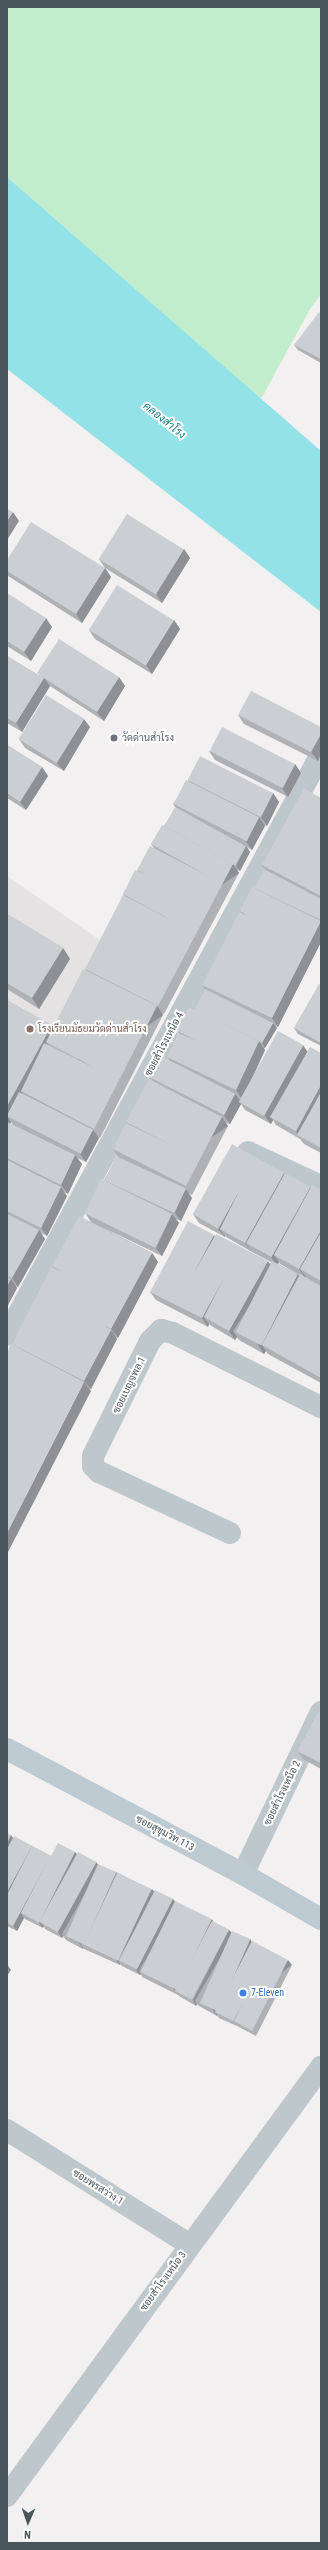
<!DOCTYPE html>
<html>
<head>
<meta charset="utf-8">
<style>
  body { margin:0 }
  #map { position:relative; width:328px; height:2550px; overflow:hidden; background:#f3f0f1; font-family:"Roboto Condensed",Sarabun,sans-serif }
  div>[style] { position:absolute }
  .education>* { inset:0; background:#e4e2e2 }
  .green>* { inset:0; background:#c2edcc }
  .water>* { inset:0; background:#92e2e7 }
  .street>* { height:22px; margin:-11px; padding:0 11px; transform-origin:11px; border-radius:11px; background:#bdc7cc }
  .secondary>* { height:22px; margin:-11px; padding:0 11px; transform-origin:11px; border-radius:11px; background:#bdcad1 }
  .wall>* { inset:0; background:#afb1b5 }
  .shaded-wall>* { inset:0; background:#8e9093; transform-origin:0 0 }
  .building>* { inset:0; background:#cbced2; transform-origin:0 0 }
  .dots>* { width:11px; height:11px; translate:-50% -50%; box-sizing:border-box; border:2px solid #fff; border-radius:50% }
  span { translate:-50% -50%; white-space:nowrap; text-align:center; line-height:1.15; -webkit-text-stroke:4px #fff; paint-order:stroke }
  .worship-label { font-size:10px; color:#5b616d }
  .left { translate:0 -50%; text-align:left }
  .education-label { font-size:10px; color:#785e54 }
  .street-label { font-size:10px; color:#49565d }
  .shop-label { font-size:10px; color:#366cbe }
  .water-label { font-size:11px; color:#157f86; font-style:italic }
  .frame { position:absolute; inset:0; border:8px solid #49565d; pointer-events:none }
  .north { position:absolute; left:8px; top:2502px; width:40px; height:40px; -webkit-text-stroke:3px #fff; paint-order:stroke; rotate:182deg; font-size:11px; font-weight:700; line-height:16px; text-align:center; color:#49565d }
  .north::after { content:''; display:block; margin:auto; width:14px; height:18px; background:#49565d; clip-path:polygon(50% 0,100% 100%,50% 72%,0 100%) }
</style>
</head>
<body>
<div id="map">
  <div class="education">
    <div style="clip-path:polygon(7px 876px,100px 940px,7px 1117px)"></div>
  </div>
  <div class="green">
    <div style="clip-path:polygon(7px 7px,321px 7px,321px 294px,310px 309px,261px 399px,7px 177px)"></div>
  </div>
  <div class="water">
    <div style="clip-path:polygon(7px 177px,321px 451px,321px 612px,7px 369px)"></div>
  </div>
  <div class="street">
    <div style="left:248px;top:1152px;width:81px;rotate:25deg"></div>
    <div style="left:7px;top:1335px;width:660px;rotate:-61.61deg"></div>
    <div style="left:230px;top:1533px;width:145px;rotate:-155deg"></div>
    <div style="left:99px;top:1472px;width:8px;rotate:-135deg"></div>
    <div style="left:93px;top:1466px;width:10px;rotate:-90deg"></div>
    <div style="left:93px;top:1456px;width:128px;rotate:-63.6deg"></div>
    <div style="left:150px;top:1341px;width:16px;rotate:-45deg"></div>
    <div style="left:161px;top:1330px;width:12px;rotate:14deg"></div>
    <div style="left:173px;top:1333px;width:165px;rotate:26.6deg"></div>
    <div style="left:243px;top:1874px;width:180px;rotate:-64.3deg"></div>
    <div style="left:7px;top:2130px;width:215px;rotate:32.1deg"></div>
    <div style="left:7px;top:2496px;width:532px;rotate:-53.8deg"></div>
  </div>
  <div class="secondary">
    <div style="left:7px;top:1749px;width:267px;rotate:27.9deg"></div>
    <div style="left:243px;top:1874px;width:90px;rotate:30deg"></div>
  </div>
  <div class="wall">
    <div style="clip-path:polygon(321px 314px,321px 363px,298px 350px,294px 345px)"></div>
    <div style="clip-path:polygon(184px 549px,190px 558px,162px 603px,105px 568px,99px 559px)"></div>
    <div style="clip-path:polygon(7px 560px,105px 568px,111px 577px,82px 623px,8px 576px,7px 574px)"></div>
    <div style="clip-path:polygon(7px 593px,52px 627px,31px 661px,7px 646px)"></div>
    <div style="clip-path:polygon(174px 620px,180px 629px,152px 674px,95px 639px,89px 630px)"></div>
    <div style="clip-path:polygon(7px 656px,38px 675px,125px 686px,104px 721px,50px 686px,22px 732px,7px 723px)"></div>
    <div style="clip-path:polygon(238px 715px,321px 727px,318px 761px,244px 724px)"></div>
    <div style="clip-path:polygon(90px 727px,64px 771px,25px 748px,19px 739px)"></div>
    <div style="clip-path:polygon(7px 745px,42px 767px,48px 776px,26px 810px,7px 798px)"></div>
    <div style="clip-path:polygon(209px 751px,295px 764px,301px 773px,288px 797px,215px 760px)"></div>
    <div style="clip-path:polygon(evenodd,188px 780px,273px 793px,279px 802px,267px 826px,264px 825px,265px 826px,252px 850px,247px 847px,250px 852px,240px 871px,237px 870px,239px 873px,164px 1014px,162px 1013px,163px 1015px,100px 1138px,97px 1136px,99px 1138px,86px 1162px,77px 1158px,82px 1164px,68px 1194px,64px 1192px,67px 1196px,47px 1236px,41px 1233px,45px 1239px,18px 1287px,16px 1286px,17px 1288px,7px 1307px,7px 1000px,53px 1027px,86px 970px,85px 969px,124px 896px,123px 894px,138px 871px,137px 870px,154px 848px,151px 844px,164px 826px,176px 808px,173px 804px,189px 782px,188px 780px,11px 1122px,13px 1125px,31px 1134px,10px 1124px,11px 1122px)"></div>
    <div style="clip-path:polygon(321px 798px,321px 942px,278px 1027px,275px 1026px,277px 1028px,265px 1048px,264px 1048px,265px 1050px,254px 1075px,307px 1051px,321px 1053px,321px 1153px,304px 1144px,300px 1139px,276px 1125px,273px 1120px,271px 1124px,245px 1110px,241px 1104px,230px 1124px,226px 1123px,228px 1126px,192px 1195px,188px 1193px,192px 1198px,181px 1221px,176px 1219px,179px 1223px,162px 1256px,102px 1227px,152px 1253px,158px 1262px,118px 1338px,116px 1337px,117px 1339px,91px 1389px,89px 1389px,91px 1391px,13px 1345px,12px 1344px,53px 1268px,52px 1266px,91px 1222px,85px 1213px,106px 1182px,104px 1180px,118px 1157px,113px 1149px,127px 1124px,126px 1122px,152px 1080px,150px 1077px,169px 1060px,167px 1057px,179px 1033px,177px 1031px,194px 1010px,205px 989px,202px 985px,241px 913px,240px 911px,254px 888px,265px 869px,262px 865px)"></div>
    <div style="clip-path:polygon(7px 914px,63px 948px,70px 959px,39px 1009px,7px 989px)"></div>
    <div style="clip-path:polygon(321px 985px,321px 1046px,298px 1034px,294px 1028px)"></div>
    <div style="clip-path:polygon(evenodd,284px 1173px,285px 1174px,311px 1188px,321px 1190px,321px 1383px,268px 1354px,266px 1351px,264px 1354px,239px 1340px,237px 1337px,235px 1340px,210px 1325px,209px 1324px,208px 1327px,156px 1300px,150px 1292px,214px 1235px,214px 1236px,270px 1264px,271px 1262px,252px 1252px,226px 1237px,225px 1236px,225px 1237px,199px 1223px,193px 1214px,284px 1173px,279px 1262px,280px 1264px,300px 1275px,299px 1276px,298px 1274px,278px 1264px,279px 1262px)"></div>
    <div style="clip-path:polygon(321px 1706px,321px 1769px,303px 1759px,297px 1751px)"></div>
    <div style="clip-path:polygon(7px 1833px,13px 1838px,32px 1846px,51px 1856px,75px 1852px,77px 1854px,96px 1862px,98px 1865px,116px 1872px,154px 1891px,173px 1899px,175px 1902px,229px 1930px,231px 1932px,250px 1939px,252px 1942px,292px 1965px,256px 2036px,237px 2026px,219px 2018px,217px 2015px,217px 2016px,199px 2006px,197px 2004px,196px 2006px,179px 1996px,178px 1995px,142px 1977px,141px 1974px,140px 1975px,122px 1966px,120px 1964px,120px 1965px,84px 1949px,83px 1948px,83px 1949px,66px 1940px,63px 1936px,62px 1938px,45px 1929px,44px 1926px,43px 1928px,25px 1919px,24px 1918px,17px 1931px,7px 1926px)"></div>
  </div>
  <div class="shaded-wall">
    <div style="clip-path:polygon(13px 512px,19px 521px,7px 540px,7px 521px)"></div>
    <div style="clip-path:polygon(184px 549px,190px 558px,162px 603px,156px 594px)"></div>
    <div style="clip-path:polygon(105px 568px,111px 577px,82px 623px,76px 614px)"></div>
    <div style="clip-path:polygon(46px 618px,52px 627px,31px 661px,24px 652px)"></div>
    <div style="clip-path:polygon(174px 620px,180px 629px,152px 674px,146px 665px)"></div>
    <div style="clip-path:polygon(119px 677px,125px 686px,104px 721px,97px 712px)"></div>
    <div style="clip-path:polygon(44px 678px,50px 686px,22px 732px,16px 723px)"></div>
    <div style="clip-path:polygon(84px 719px,90px 727px,64px 771px,57px 763px)"></div>
    <div style="clip-path:polygon(321px 734px,321px 754px,318px 761px,311px 752px)"></div>
    <div style="clip-path:polygon(295px 764px,301px 773px,288px 797px,282px 788px)"></div>
    <div style="clip-path:polygon(42px 767px,48px 776px,26px 810px,20px 802px)"></div>
    <div style="clip-path:polygon(273px 793px,279px 802px,267px 826px,261px 817px)"></div>
    <div style="clip-path:polygon(259px 817px,265px 826px,252px 850px,246px 841px)"></div>
    <div style="clip-path:polygon(246px 846px,250px 852px,240px 871px,236px 866px)"></div>
    <div style="left:233px;top:864px;width:11px;height:161px;rotate:56deg"></div>
    <div style="clip-path:polygon(321px 921px,321px 942px,278px 1027px,272px 1018px)"></div>
    <div style="clip-path:polygon(63px 948px,70px 959px,39px 1009px,32px 998px)"></div>
    <div style="left:157px;top:1006px;width:11px;height:138px;rotate:56deg"></div>
    <div style="clip-path:polygon(273px 1023px,277px 1028px,265px 1048px,262px 1043px)"></div>
    <div style="clip-path:polygon(52px 1025px,59px 1035px,46px 1042px,51px 1050px,21px 1091px,25px 1097px,7px 1116px,7px 1106px)"></div>
    <div style="clip-path:polygon(259px 1041px,265px 1050px,242px 1099px,236px 1090px)"></div>
    <div style="clip-path:polygon(303px 1045px,309px 1054px,270px 1117px,273px 1120px,271px 1124px,264px 1115px)"></div>
    <div style="clip-path:polygon(321px 1085px,321px 1105px,299px 1136px,296px 1131px)"></div>
    <div style="clip-path:polygon(235px 1094px,242px 1103px,239px 1102px,241px 1104px,230px 1124px,224px 1116px)"></div>
    <div style="clip-path:polygon(7px 1116px,11px 1122px,7px 1130px)"></div>
    <div style="left:222px;top:1117px;width:11px;height:78px;rotate:56deg"></div>
    <div style="clip-path:polygon(93px 1130px,99px 1138px,86px 1162px,80px 1154px)"></div>
    <div style="clip-path:polygon(75px 1155px,82px 1164px,68px 1194px,61px 1185px)"></div>
    <div style="clip-path:polygon(284px 1173px,290px 1181px,246px 1243px,251px 1252px,245px 1243px)"></div>
    <div style="clip-path:polygon(243px 1184px,220px 1229px,225px 1236px,225px 1237px,218px 1229px)"></div>
    <div style="clip-path:polygon(61px 1187px,67px 1196px,47px 1236px,41px 1228px)"></div>
    <div style="clip-path:polygon(310px 1187px,317px 1196px,274px 1255px,279px 1262px,277px 1266px,271px 1257px)"></div>
    <div style="clip-path:polygon(186px 1189px,192px 1198px,181px 1221px,174px 1212px)"></div>
    <div style="clip-path:polygon(172px 1214px,179px 1223px,162px 1256px,156px 1248px)"></div>
    <div style="clip-path:polygon(39px 1230px,45px 1239px,18px 1287px,12px 1278px)"></div>
    <div style="clip-path:polygon(321px 1230px,321px 1249px,300px 1269px,306px 1277px,305px 1278px,299px 1269px)"></div>
    <div style="clip-path:polygon(214px 1235px,220px 1244px,192px 1276px)"></div>
    <div style="clip-path:polygon(152px 1253px,158px 1262px,118px 1338px,111px 1329px)"></div>
    <div style="clip-path:polygon(268px 1261px,274px 1270px,233px 1331px,237px 1337px,235px 1340px,229px 1331px)"></div>
    <div style="clip-path:polygon(298px 1274px,304px 1283px,262px 1345px,266px 1351px,264px 1354px,258px 1345px)"></div>
    <div style="clip-path:polygon(225px 1276px,204px 1317px,209px 1324px,208px 1327px,202px 1318px)"></div>
    <div style="clip-path:polygon(11px 1279px,17px 1288px,7px 1307px,7px 1286px)"></div>
    <div style="clip-path:polygon(111px 1330px,117px 1339px,91px 1389px,84px 1381px)"></div>
    <div style="clip-path:polygon(84px 1382px,91px 1391px,7px 1554px,7px 1533px)"></div>
    <div style="clip-path:polygon(11px 1835px,15px 1841px,7px 1856px,7px 1843px)"></div>
    <div style="clip-path:polygon(32px 1846px,36px 1851px,7px 1905px,7px 1892px)"></div>
    <div style="clip-path:polygon(75px 1852px,79px 1857px,41px 1923px,44px 1926px,43px 1928px,39px 1923px)"></div>
    <div style="clip-path:polygon(49px 1859px,21px 1913px,24px 1918px,17px 1931px,13px 1926px)"></div>
    <div style="clip-path:polygon(96px 1862px,100px 1867px,62px 1934px,63px 1936px,62px 1938px,58px 1932px)"></div>
    <div style="clip-path:polygon(116px 1872px,120px 1878px,80px 1943px,83px 1948px,83px 1949px,79px 1943px)"></div>
    <div style="clip-path:polygon(152px 1889px,156px 1894px,118px 1960px,120px 1964px,120px 1965px,116px 1960px)"></div>
    <div style="clip-path:polygon(173px 1899px,177px 1904px,139px 1971px,141px 1974px,140px 1975px,136px 1970px)"></div>
    <div style="clip-path:polygon(212px 1919px,215px 1925px,175px 1991px,174px 1989px)"></div>
    <div style="clip-path:polygon(229px 1930px,233px 1935px,195px 2001px,197px 2004px,196px 2006px,193px 2000px)"></div>
    <div style="clip-path:polygon(250px 1939px,254px 1945px,215px 2012px,217px 2015px,217px 2016px,213px 2010px)"></div>
    <div style="left:288px;top:1960px;width:6px;height:80px;rotate:51deg"></div>
    <div style="clip-path:polygon(7px 1964px,11px 1970px,7px 1976px)"></div>
  </div>
  <div class="building">
    <div style="clip-path:polygon(319px 312px,321px 314px,321px 359px,294px 345px)"></div>
    <div style="clip-path:polygon(7px 509px,13px 512px,7px 521px)"></div>
    <div style="left:127px;top:514px;width:67px;height:53px;rotate:32deg"></div>
    <div style="clip-path:polygon(31px 522px,105px 568px,76px 614px,7px 571px,7px 560px)"></div>
    <div style="left:117px;top:585px;width:67px;height:53px;rotate:32deg"></div>
    <div style="clip-path:polygon(7px 593px,46px 618px,24px 652px,7px 641px)"></div>
    <div style="clip-path:polygon(59px 639px,119px 677px,97px 712px,44px 678px,16px 723px,7px 718px,7px 656px,40px 676px,37px 673px)"></div>
    <div style="clip-path:polygon(251px 691px,321px 727px,321px 734px,311px 752px,238px 715px)"></div>
    <div style="left:46px;top:695px;width:45px;height:52px;rotate:32deg"></div>
    <div style="left:222px;top:727px;width:82px;height:27px;rotate:27deg"></div>
    <div style="clip-path:polygon(7px 745px,42px 767px,20px 802px,7px 793px)"></div>
    <div style="left:200px;top:756px;width:82px;height:27px;rotate:27deg"></div>
    <div style="left:186px;top:780px;width:82px;height:27px;rotate:27deg"></div>
    <div style="clip-path:polygon(304px 788px,321px 798px,321px 896px,262px 865px)"></div>
    <div style="left:175px;top:807px;width:81px;height:22px;rotate:29deg"></div>
    <div style="clip-path:polygon(162px 825px,233px 864px,158px 1006px,85px 969px,123px 895px,173px 921px,123px 894px,135px 870px,146px 875px,137px 870px,150px 846px,206px 875px,151px 844px)"></div>
    <div style="clip-path:polygon(264px 869px,321px 899px,321px 920px,254px 888px)"></div>
    <div style="clip-path:polygon(252px 887px,321px 921px,272px 1018px,202px 985px,239px 912px,248px 916px,240px 911px)"></div>
    <div style="clip-path:polygon(7px 914px,63px 948px,32px 998px,7px 983px)"></div>
    <div style="clip-path:polygon(83px 969px,157px 1006px,94px 1129px,21px 1091px,44px 1043px,93px 1067px,46px 1042px)"></div>
    <div style="clip-path:polygon(319px 984px,321px 985px,321px 1043px,294px 1028px)"></div>
    <div style="clip-path:polygon(205px 989px,273px 1023px,262px 1043px,259px 1041px,194px 1010px)"></div>
    <div style="clip-path:polygon(7px 1000px,52px 1025px,7px 1106px)"></div>
    <div style="clip-path:polygon(189px 1007px,259px 1041px,236px 1090px,167px 1057px,178px 1033px,198px 1041px,177px 1031px)"></div>
    <div style="left:278px;top:1031px;width:29px;height:81px;rotate:29deg"></div>
    <div style="clip-path:polygon(310px 1047px,321px 1053px,321px 1085px,296px 1131px,270px 1117px)"></div>
    <div style="left:161px;top:1056px;width:83px;height:24px;rotate:27deg"></div>
    <div style="clip-path:polygon(149px 1079px,222px 1117px,186px 1186px,113px 1149px,126px 1123px,173px 1146px,126px 1122px)"></div>
    <div style="left:19px;top:1092px;width:83px;height:27px;rotate:27deg"></div>
    <div style="clip-path:polygon(321px 1092px,321px 1148px,297px 1135px)"></div>
    <div style="clip-path:polygon(7px 1122px,75px 1155px,61px 1185px,7px 1158px)"></div>
    <div style="clip-path:polygon(232px 1144px,284px 1173px,245px 1243px,220px 1229px,243px 1184px,218px 1229px,193px 1214px)"></div>
    <div style="left:116px;top:1156px;width:77px;height:27px;rotate:25deg"></div>
    <div style="clip-path:polygon(7px 1160px,61px 1187px,41px 1228px,7px 1211px)"></div>
    <div style="left:285px;top:1173px;width:29px;height:80px;rotate:29deg"></div>
    <div style="left:101px;top:1179px;width:79px;height:38px;rotate:26deg"></div>
    <div style="clip-path:polygon(312px 1185px,321px 1190px,321px 1230px,299px 1269px,274px 1255px)"></div>
    <div style="clip-path:polygon(7px 1214px,39px 1230px,12px 1278px,7px 1276px)"></div>
    <div style="clip-path:polygon(79px 1216px,152px 1253px,111px 1329px,103px 1325px,111px 1330px,84px 1381px,12px 1344px,51px 1267px,63px 1272px,52px 1266px)"></div>
    <div style="clip-path:polygon(188px 1221px,214px 1235px,192px 1276px,216px 1234px,268px 1261px,229px 1331px,204px 1317px,225px 1276px,202px 1318px,150px 1292px)"></div>
    <div style="clip-path:polygon(321px 1232px,321px 1281px,300px 1269px)"></div>
    <div style="left:272px;top:1261px;width:29px;height:80px;rotate:27deg"></div>
    <div style="clip-path:polygon(300px 1274px,321px 1286px,321px 1378px,262px 1345px)"></div>
    <div style="clip-path:polygon(7px 1277px,11px 1279px,7px 1286px)"></div>
    <div style="clip-path:polygon(11px 1344px,84px 1382px,7px 1533px,7px 1353px)"></div>
    <div style="clip-path:polygon(321px 1706px,321px 1763px,297px 1751px)"></div>
    <div style="clip-path:polygon(7px 1833px,11px 1835px,7px 1843px)"></div>
    <div style="clip-path:polygon(14px 1836px,32px 1846px,7px 1892px,7px 1849px)"></div>
    <div style="clip-path:polygon(58px 1843px,75px 1852px,39px 1923px,21px 1913px,49px 1859px,13px 1926px,7px 1923px,7px 1895px,32px 1846px,51px 1856px)"></div>
    <div style="left:78px;top:1852px;width:21px;height:80px;rotate:29deg"></div>
    <div style="left:98px;top:1864px;width:20px;height:79px;rotate:24deg"></div>
    <div style="left:117px;top:1873px;width:38px;height:79px;rotate:25deg"></div>
    <div style="left:155px;top:1890px;width:20px;height:79px;rotate:27deg"></div>
    <div style="left:175px;top:1901px;width:41px;height:79px;rotate:26deg"></div>
    <div style="left:212px;top:1921px;width:19px;height:79px;rotate:28deg"></div>
    <div style="left:232px;top:1931px;width:20px;height:79px;rotate:24deg"></div>
    <div style="clip-path:polygon(252px 1941px,288px 1960px,252px 2031px,234px 2021px,243px 2003px,233px 2021px,215px 2012px)"></div>
  </div>
  <div class="dots">
    <div style="left:114px;top:738px;background:#6b7280"></div>
    <div style="left:30px;top:1029px;background:#8d6e63"></div>
    <div style="left:243px;top:1993px;background:#3f7fe0"></div>
  </div>
  <div class="worship-label">
    <span class="left" style="left:122px;top:738px">วัดด่านสำโรง</span>
  </div>
  <div class="education-label">
    <span class="left" style="left:38px;top:1029px">โรงเรียนมัธยมวัดด่านสำโรง</span>
  </div>
  <div class="street-label">
    <span style="left:164px;top:1044px;rotate:-62deg">ซอยสำโรงเหนือ 4</span>
    <span style="left:129px;top:1385px;rotate:-64deg">ซอยเบญจพล 1</span>
    <span style="left:282px;top:1793px;rotate:-64deg">ซอยสำโรงเหนือ 2</span>
    <span style="left:165px;top:1833px;rotate:28deg">ซอยสุขุมวิท 113</span>
    <span style="left:98px;top:2187px;rotate:32deg">ซอยพรสว่าง 1</span>
    <span style="left:163px;top:2281px;rotate:-54deg">ซอยสำโรงเหนือ 3</span>
  </div>
  <div class="shop-label">
    <span class="left" style="left:251px;top:1993px">7-Eleven</span>
  </div>
  <div class="water-label">
    <span style="left:164px;top:421px;rotate:39deg">คลองสำโรง</span>
  </div>
  <div class="frame"></div>
  <div class="north">N</div>
</div>
</body>
</html>
